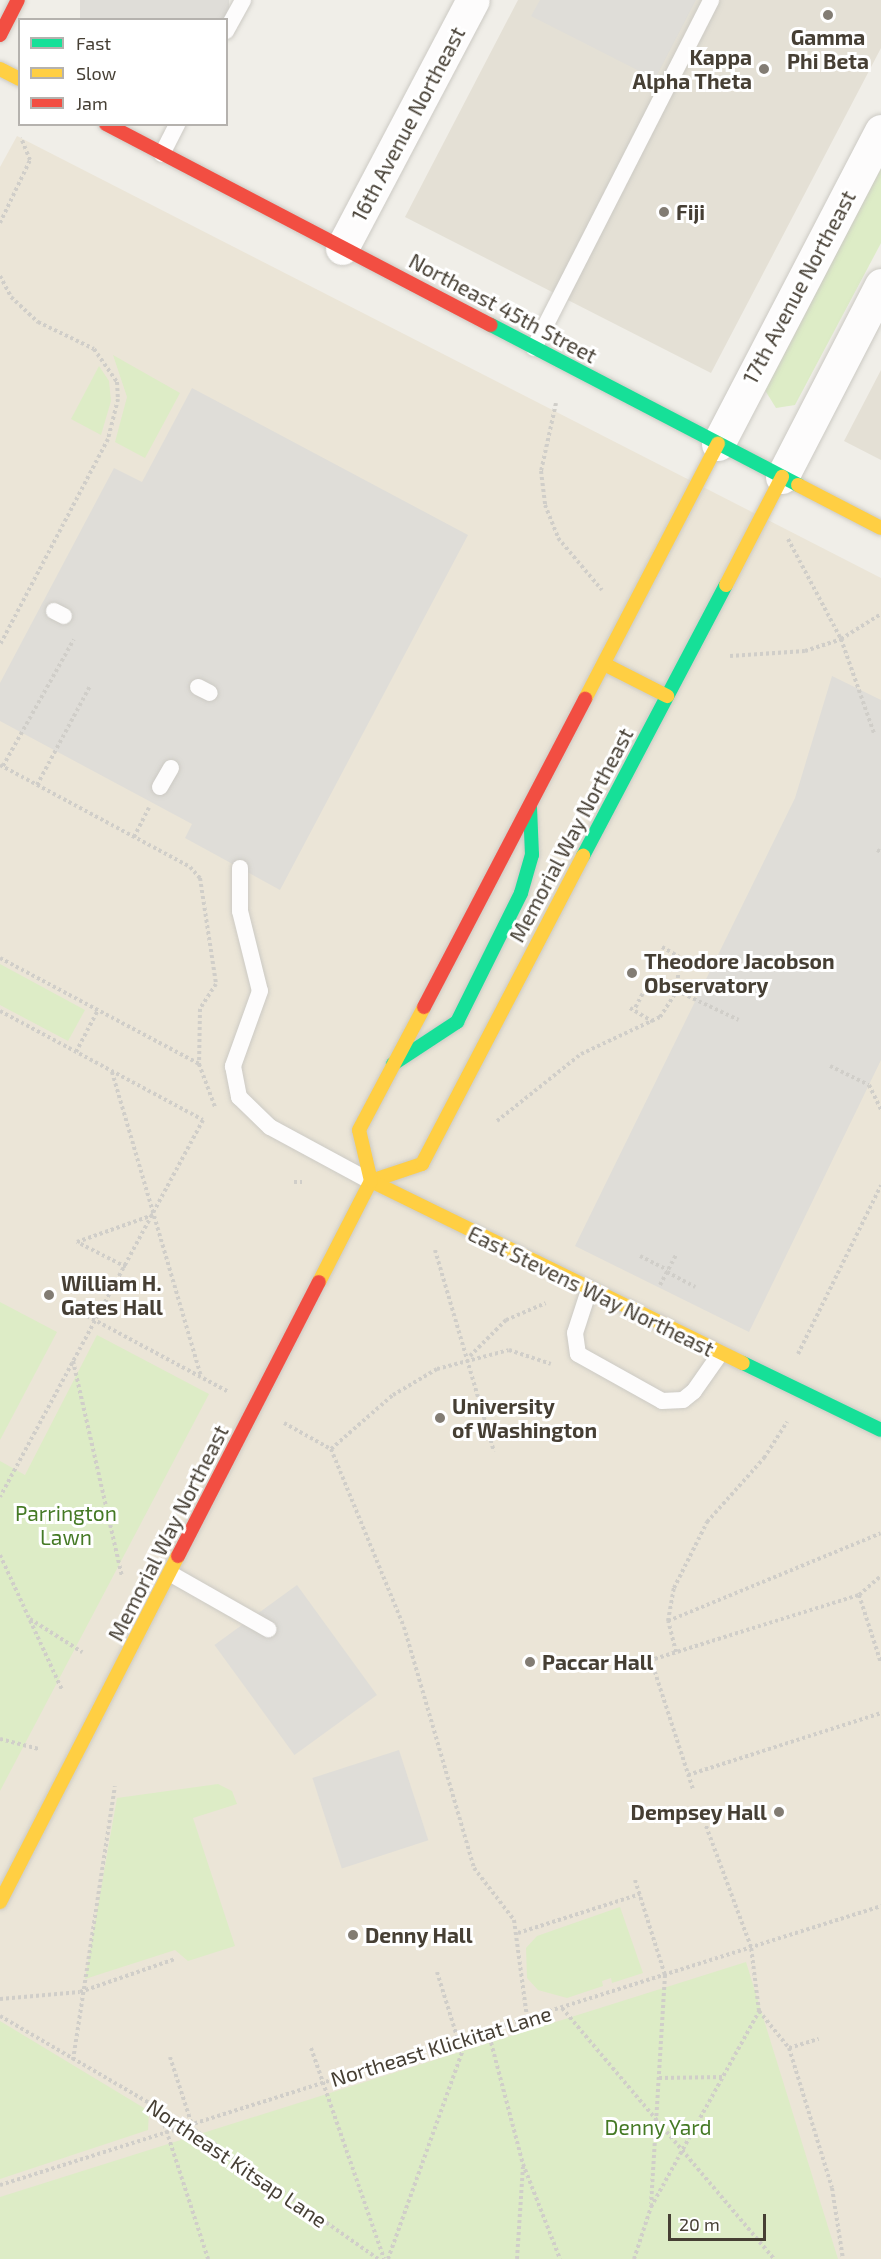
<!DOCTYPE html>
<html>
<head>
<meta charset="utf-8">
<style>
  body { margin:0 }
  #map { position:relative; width:881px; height:2259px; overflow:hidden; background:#f0eee8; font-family:"Exo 2",sans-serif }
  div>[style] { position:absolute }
  .residential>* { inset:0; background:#e4e0d5 }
  .education>* { inset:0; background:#ebe5d7 }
  .green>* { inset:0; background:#ddecc6 }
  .parking>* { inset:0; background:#dfddd8; transform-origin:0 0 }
  .path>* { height:4px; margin-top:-2px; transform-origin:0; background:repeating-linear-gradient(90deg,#d0cec9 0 3px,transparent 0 6px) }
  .roads { filter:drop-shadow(0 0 2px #cccac4) drop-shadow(0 0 2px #cccac4) }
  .lane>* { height:16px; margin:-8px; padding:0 8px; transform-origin:8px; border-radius:8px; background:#fdfcfc }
  .street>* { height:33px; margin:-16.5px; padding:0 16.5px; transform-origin:16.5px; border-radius:16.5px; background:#fdfcfc }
  .fast>* { height:14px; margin:-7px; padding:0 7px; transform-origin:7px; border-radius:7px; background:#16e098 }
  .slow>* { height:14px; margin:-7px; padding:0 7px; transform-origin:7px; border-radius:7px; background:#ffcf43 }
  .jam>* { height:14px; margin:-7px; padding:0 7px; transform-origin:7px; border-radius:7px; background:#f24e42 }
  .dots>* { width:16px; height:16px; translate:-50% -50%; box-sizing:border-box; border:3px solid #fff; border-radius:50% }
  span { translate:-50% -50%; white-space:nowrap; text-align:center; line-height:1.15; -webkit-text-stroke:6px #fff; paint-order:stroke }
  .poi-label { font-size:21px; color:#463f34; font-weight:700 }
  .right { translate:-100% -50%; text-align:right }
  .left { translate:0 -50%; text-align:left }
  .street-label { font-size:21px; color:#463f34 }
  .park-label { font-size:21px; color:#457a25 }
  .legend { position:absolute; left:18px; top:18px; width:210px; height:108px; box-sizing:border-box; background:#fff; border:2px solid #b5b2ae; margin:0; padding:8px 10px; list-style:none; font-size:18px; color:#463f34 }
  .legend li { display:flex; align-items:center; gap:12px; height:30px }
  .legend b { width:30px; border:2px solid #b5b2ae }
  .scale { position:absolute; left:668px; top:2214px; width:98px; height:27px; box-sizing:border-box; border:3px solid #463f34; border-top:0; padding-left:8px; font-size:18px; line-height:21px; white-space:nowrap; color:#463f34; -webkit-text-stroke:4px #fff; paint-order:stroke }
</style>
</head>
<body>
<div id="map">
  <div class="residential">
    <div style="clip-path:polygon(518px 0,881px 0,881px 48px,711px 373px,405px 217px)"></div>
    <div style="clip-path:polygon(881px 370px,881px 460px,844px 441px)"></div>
  </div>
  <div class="education">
    <div style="clip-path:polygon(17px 136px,881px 578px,881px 2259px,0 2259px,0 167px)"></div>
  </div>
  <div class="green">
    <div style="clip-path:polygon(881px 162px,881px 243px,795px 405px,776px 408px,763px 387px)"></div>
    <div style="clip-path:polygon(113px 355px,180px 393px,145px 458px,115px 442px,127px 397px)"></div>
    <div style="clip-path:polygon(99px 366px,109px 381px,111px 401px,101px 435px,71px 419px)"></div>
    <div style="clip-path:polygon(0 964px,85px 1010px,68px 1041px,0 1005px)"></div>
    <div style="clip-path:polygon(0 1302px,57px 1332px,0 1440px)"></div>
    <div style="clip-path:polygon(97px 1335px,209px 1394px,0 1791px,0 1461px,25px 1475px)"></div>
    <div style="clip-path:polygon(218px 1784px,232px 1791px,237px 1804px,193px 1818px,235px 1946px,188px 1961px,175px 1950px,85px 1979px,117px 1798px)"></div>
    <div style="clip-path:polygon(620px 1907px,643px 1973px,612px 1983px,611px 1978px,602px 1981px,603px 1986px,567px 1998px,538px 1990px,527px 1978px,526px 1948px,537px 1936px)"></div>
    <div style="clip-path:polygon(746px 1962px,838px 2259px,0 2259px,0 2197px)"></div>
    <div style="clip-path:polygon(0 2021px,149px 2111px,148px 2130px,0 2179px)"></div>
  </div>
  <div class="parking">
    <div style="left:80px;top:0;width:149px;height:21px"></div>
    <div style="clip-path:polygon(540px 0,696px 0,655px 79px,531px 16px)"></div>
    <div style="clip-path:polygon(192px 388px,468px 535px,280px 890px,185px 838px,192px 824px,0 721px,0 683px,114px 468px,142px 482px)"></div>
    <div style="clip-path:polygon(832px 676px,881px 700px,881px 1060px,749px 1332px,575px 1246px,795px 798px)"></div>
    <div style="left:297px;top:1585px;width:136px;height:102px;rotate:54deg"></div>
    <div style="left:399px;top:1750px;width:95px;height:91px;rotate:72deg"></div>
  </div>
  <div class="path">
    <div style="left:0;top:223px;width:70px;rotate:-64.5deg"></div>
    <div style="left:30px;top:160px;width:24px;rotate:-112deg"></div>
    <div style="left:0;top:276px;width:24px;rotate:62deg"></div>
    <div style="left:11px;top:297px;width:37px;rotate:43deg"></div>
    <div style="left:38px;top:322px;width:62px;rotate:25.7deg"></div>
    <div style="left:94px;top:349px;width:40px;rotate:55.1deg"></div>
    <div style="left:117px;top:382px;width:17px;rotate:87deg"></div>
    <div style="left:118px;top:399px;width:41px;rotate:104deg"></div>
    <div style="left:108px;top:439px;width:233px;rotate:117.7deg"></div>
    <div style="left:556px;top:403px;width:70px;rotate:102.4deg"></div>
    <div style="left:541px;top:471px;width:34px;rotate:83deg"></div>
    <div style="left:545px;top:505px;width:35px;rotate:68deg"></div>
    <div style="left:558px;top:538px;width:68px;rotate:49.8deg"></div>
    <div style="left:788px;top:539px;width:113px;rotate:62.1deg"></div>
    <div style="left:841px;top:639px;width:100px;rotate:70.7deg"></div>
    <div style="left:730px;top:656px;width:75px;rotate:-3.8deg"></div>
    <div style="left:805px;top:651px;width:38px;rotate:-18deg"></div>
    <div style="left:841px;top:639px;width:47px;rotate:-32deg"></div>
    <div style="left:0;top:765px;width:216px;rotate:28.2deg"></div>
    <div style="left:190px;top:867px;width:15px;rotate:48deg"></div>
    <div style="left:200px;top:878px;width:107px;rotate:81.4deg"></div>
    <div style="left:216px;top:984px;width:30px;rotate:123deg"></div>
    <div style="left:200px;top:1009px;width:55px;rotate:91deg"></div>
    <div style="left:3px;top:766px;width:145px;rotate:-60.8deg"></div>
    <div style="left:37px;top:785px;width:112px;rotate:-61.8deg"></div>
    <div style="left:134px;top:837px;width:33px;rotate:-63deg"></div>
    <div style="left:877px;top:850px;width:4px;rotate:27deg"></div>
    <div style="left:662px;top:947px;width:20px;rotate:30deg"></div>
    <div style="left:679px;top:957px;width:34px;rotate:93deg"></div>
    <div style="left:677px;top:991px;width:68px;rotate:25.1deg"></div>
    <div style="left:0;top:958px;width:225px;rotate:28deg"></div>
    <div style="left:199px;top:1064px;width:46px;rotate:69.6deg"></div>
    <div style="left:630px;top:1008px;width:26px;rotate:31deg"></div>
    <div style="left:0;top:1011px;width:230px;rotate:28.2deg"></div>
    <div style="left:203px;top:1120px;width:428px;rotate:118.3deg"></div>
    <div style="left:76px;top:1052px;width:47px;rotate:-62.4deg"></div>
    <div style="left:830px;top:1066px;width:43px;rotate:26deg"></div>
    <div style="left:869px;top:1085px;width:28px;rotate:64deg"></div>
    <div style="left:112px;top:1072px;width:318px;rotate:73.7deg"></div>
    <div style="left:497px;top:1121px;width:107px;rotate:-38.6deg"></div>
    <div style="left:581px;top:1054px;width:87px;rotate:-25.1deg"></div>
    <div style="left:660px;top:1017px;width:31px;rotate:-57deg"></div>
    <div style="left:677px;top:991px;width:29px;rotate:-153deg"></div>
    <div style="left:651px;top:978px;width:36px;rotate:118deg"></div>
    <div style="left:294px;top:1182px;width:8px"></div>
    <div style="left:435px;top:1250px;width:210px;rotate:73.7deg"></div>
    <div style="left:640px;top:1256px;width:31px;rotate:27deg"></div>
    <div style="left:126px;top:1267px;width:55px;rotate:-153deg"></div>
    <div style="left:77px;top:1242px;width:81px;rotate:-19.6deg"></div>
    <div style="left:667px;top:1272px;width:32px;rotate:28deg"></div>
    <div style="left:660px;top:1285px;width:34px;rotate:-62deg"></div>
    <div style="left:87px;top:1316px;width:159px;rotate:28.2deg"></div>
    <div style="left:798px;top:1354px;width:188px;rotate:-63.8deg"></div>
    <div style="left:470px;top:1356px;width:51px;rotate:-45deg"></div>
    <div style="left:506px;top:1320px;width:43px;rotate:-23deg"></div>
    <div style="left:73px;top:1361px;width:221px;rotate:77.2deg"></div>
    <div style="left:284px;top:1423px;width:54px;rotate:29deg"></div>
    <div style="left:331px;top:1449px;width:192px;rotate:67.7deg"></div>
    <div style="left:404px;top:1627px;width:251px;rotate:73.8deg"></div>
    <div style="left:474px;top:1868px;width:66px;rotate:52.4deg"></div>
    <div style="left:514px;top:1920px;width:99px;rotate:82.4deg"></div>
    <div style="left:331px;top:1449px;width:82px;rotate:-41.1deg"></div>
    <div style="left:393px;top:1395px;width:51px;rotate:-30.6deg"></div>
    <div style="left:437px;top:1369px;width:74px;rotate:-14.8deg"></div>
    <div style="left:509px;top:1350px;width:44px;rotate:18.4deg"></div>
    <div style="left:0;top:1555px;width:149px;rotate:65.3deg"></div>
    <div style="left:859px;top:1595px;width:71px;rotate:72.1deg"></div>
    <div style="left:30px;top:1619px;width:62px;rotate:32.4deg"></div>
    <div style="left:668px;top:1621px;width:230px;rotate:-22.4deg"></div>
    <div style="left:676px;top:1652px;width:32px;rotate:-104deg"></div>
    <div style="left:668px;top:1621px;width:34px;rotate:-80deg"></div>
    <div style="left:674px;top:1588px;width:74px;rotate:-63.4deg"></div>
    <div style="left:707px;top:1522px;width:86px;rotate:-48.3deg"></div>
    <div style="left:764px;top:1458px;width:43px;rotate:-57.4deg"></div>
    <div style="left:651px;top:1660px;width:136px;rotate:72deg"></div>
    <div style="left:632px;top:1666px;width:238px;rotate:-17.4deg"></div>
    <div style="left:859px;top:1595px;width:29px;rotate:-41deg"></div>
    <div style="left:0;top:1739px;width:40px;rotate:14.4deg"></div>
    <div style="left:688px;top:1775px;width:203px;rotate:-17.8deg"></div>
    <div style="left:635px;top:1880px;width:100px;rotate:72.5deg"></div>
    <div style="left:665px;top:1975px;width:229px;rotate:93.5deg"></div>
    <div style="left:518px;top:1933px;width:128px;rotate:-17.7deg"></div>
    <div style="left:437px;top:1972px;width:71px;rotate:72.8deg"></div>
    <div style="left:0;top:1999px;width:80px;rotate:-5deg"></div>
    <div style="left:80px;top:1992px;width:101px;rotate:-19.2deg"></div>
    <div style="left:562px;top:2008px;width:329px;rotate:49.8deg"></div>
    <div style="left:759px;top:2011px;width:48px;rotate:51deg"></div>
    <div style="left:789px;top:2048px;width:146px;rotate:72.9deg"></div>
    <div style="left:832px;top:2188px;width:72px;rotate:81.2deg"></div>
    <div style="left:0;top:2016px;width:219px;rotate:30.2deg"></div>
    <div style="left:189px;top:2126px;width:231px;rotate:35.1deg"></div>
    <div style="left:488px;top:2031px;width:138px;rotate:75.3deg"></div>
    <div style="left:523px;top:2164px;width:102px;rotate:68.7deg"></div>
    <div style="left:311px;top:2048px;width:223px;rotate:70.9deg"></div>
    <div style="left:789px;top:2048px;width:31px;rotate:-17deg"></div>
    <div style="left:170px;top:2057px;width:71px;rotate:72.1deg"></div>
    <div style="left:73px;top:2060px;width:277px;rotate:-81.3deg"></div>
    <div style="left:659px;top:2078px;width:66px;rotate:-0.9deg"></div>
    <div style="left:159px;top:2108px;width:159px;rotate:72deg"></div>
    <div style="left:0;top:2185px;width:924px;rotate:-17.57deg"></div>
    <div style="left:388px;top:2259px;width:235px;rotate:-70.3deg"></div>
    <div style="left:517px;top:2259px;width:92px;rotate:-86.3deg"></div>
    <div style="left:634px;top:2259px;width:55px;rotate:-71.9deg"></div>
    <div style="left:651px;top:2207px;width:224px;rotate:-61.1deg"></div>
    <div style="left:759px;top:2011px;width:64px;rotate:-97.1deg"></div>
    <div style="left:751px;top:1947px;width:132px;rotate:-110.4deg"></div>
  </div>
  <div class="roads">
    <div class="lane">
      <div style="left:226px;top:31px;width:35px;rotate:-61deg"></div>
      <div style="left:162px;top:154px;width:34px;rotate:-63deg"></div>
      <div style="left:534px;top:348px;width:390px;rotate:-63deg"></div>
      <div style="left:54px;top:611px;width:11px;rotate:27deg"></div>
      <div style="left:198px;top:687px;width:13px;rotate:27deg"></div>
      <div style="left:160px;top:787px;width:22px;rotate:-60deg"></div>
      <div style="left:240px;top:868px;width:43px;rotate:90deg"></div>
      <div style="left:240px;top:911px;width:82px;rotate:76deg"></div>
      <div style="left:260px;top:991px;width:80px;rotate:109.8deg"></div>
      <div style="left:233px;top:1066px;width:32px;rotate:79deg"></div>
      <div style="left:239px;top:1097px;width:43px;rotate:44.1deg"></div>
      <div style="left:270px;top:1127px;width:114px;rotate:28.4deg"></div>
      <div style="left:589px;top:1290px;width:45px;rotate:108deg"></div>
      <div style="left:575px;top:1333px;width:21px;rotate:82deg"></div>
      <div style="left:578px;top:1354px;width:96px;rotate:29.2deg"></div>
      <div style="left:662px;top:1401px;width:21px;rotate:-3deg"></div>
      <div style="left:683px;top:1400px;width:14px;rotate:-39deg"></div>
      <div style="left:694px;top:1391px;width:45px;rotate:-54.9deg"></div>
      <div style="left:171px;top:1574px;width:112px;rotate:29.6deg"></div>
    </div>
    <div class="street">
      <div style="left:342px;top:248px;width:280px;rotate:-62.2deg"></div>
      <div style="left:718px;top:444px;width:353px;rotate:-62.5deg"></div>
      <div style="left:782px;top:477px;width:216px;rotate:-62.7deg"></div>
    </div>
    <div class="fast">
      <div style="left:491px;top:325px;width:346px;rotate:27.5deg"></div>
      <div style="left:583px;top:856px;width:306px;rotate:-62.2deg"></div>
      <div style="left:393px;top:1064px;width:77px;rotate:-33.3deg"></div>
      <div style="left:457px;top:1022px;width:144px;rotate:-63.6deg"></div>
      <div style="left:521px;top:893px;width:40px;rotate:-74deg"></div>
      <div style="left:532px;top:855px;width:48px;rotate:-92.4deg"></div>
      <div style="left:743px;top:1363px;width:153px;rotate:25.9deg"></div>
    </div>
    <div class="slow">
      <div style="left:0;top:69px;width:22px;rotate:27deg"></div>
      <div style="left:798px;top:485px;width:93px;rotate:27.4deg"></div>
      <div style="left:726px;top:585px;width:122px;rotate:-62.6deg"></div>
      <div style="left:604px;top:664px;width:71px;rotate:26.9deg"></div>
      <div style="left:585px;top:699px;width:288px;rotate:-62.5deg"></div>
      <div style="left:371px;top:1181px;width:54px;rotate:-18.4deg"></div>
      <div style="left:422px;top:1164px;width:348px;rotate:-62.4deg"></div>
      <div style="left:371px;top:1181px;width:414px;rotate:26.1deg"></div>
      <div style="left:319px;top:1282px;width:114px;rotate:-62.8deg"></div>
      <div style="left:371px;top:1181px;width:52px;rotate:-103.2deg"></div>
      <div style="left:359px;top:1130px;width:139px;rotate:-62.1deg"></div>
      <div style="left:0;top:1902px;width:389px;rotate:-62.8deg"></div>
    </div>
    <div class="jam">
      <div style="left:0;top:35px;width:39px;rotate:-63deg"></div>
      <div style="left:106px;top:124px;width:434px;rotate:27.6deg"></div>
      <div style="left:424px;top:1007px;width:348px;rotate:-62.4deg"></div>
      <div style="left:178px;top:1556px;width:308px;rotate:-62.8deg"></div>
    </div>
  </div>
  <div class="dots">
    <div style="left:828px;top:15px;background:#827c73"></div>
    <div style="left:764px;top:69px;background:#827c73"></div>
    <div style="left:664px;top:212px;background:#827c73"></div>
    <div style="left:632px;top:973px;background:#827c73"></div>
    <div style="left:49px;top:1295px;background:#827c73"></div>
    <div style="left:440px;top:1418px;background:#827c73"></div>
    <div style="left:530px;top:1662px;background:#827c73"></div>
    <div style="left:779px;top:1812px;background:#827c73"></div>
    <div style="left:353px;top:1935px;background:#827c73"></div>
  </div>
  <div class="poi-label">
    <span style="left:828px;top:49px">Gamma<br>Phi Beta</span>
    <span class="right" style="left:752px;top:69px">Kappa<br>Alpha Theta</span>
    <span class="left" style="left:676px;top:212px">Fiji</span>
    <span class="left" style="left:644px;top:973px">Theodore Jacobson<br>Observatory</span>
    <span class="left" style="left:61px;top:1295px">William H.<br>Gates Hall</span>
    <span class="left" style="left:452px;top:1418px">University<br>of Washington</span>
    <span class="left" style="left:542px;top:1662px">Paccar Hall</span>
    <span class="right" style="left:767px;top:1812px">Dempsey Hall</span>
    <span class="left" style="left:365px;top:1935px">Denny Hall</span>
  </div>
  <div class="street-label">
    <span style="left:408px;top:124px;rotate:-62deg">16th Avenue Northeast</span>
    <span style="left:799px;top:287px;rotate:-62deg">17th Avenue Northeast</span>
    <span style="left:503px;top:308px;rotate:28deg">Northeast 45th Street</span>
    <span style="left:571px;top:835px;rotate:-62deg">Memorial Way Northeast</span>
    <span style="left:591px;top:1291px;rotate:26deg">East Stevens Way Northeast</span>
    <span style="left:168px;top:1533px;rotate:-63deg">Memorial Way Northeast</span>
    <span style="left:441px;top:2046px;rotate:-17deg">Northeast Klickitat Lane</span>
    <span style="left:237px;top:2163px;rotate:34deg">Northeast Kitsap Lane</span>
  </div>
  <div class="park-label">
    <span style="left:66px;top:1525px">Parrington<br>Lawn</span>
    <span style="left:658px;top:2127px">Denny Yard</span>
  </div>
  <ul class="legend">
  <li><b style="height:8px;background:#16e098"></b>Fast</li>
  <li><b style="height:8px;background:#ffcf43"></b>Slow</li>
  <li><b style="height:8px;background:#f24e42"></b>Jam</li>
  </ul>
  <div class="scale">20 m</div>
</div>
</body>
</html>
